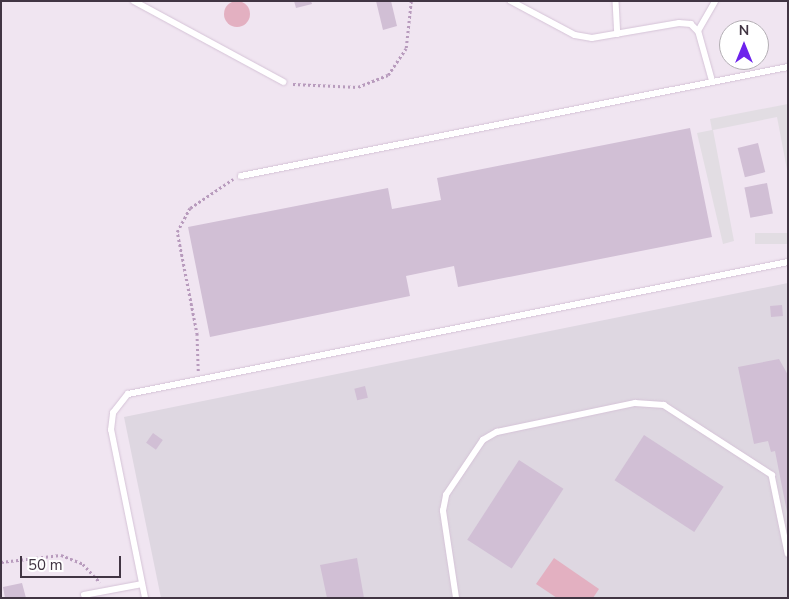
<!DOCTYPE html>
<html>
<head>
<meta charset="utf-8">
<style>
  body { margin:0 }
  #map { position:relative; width:789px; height:599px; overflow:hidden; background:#f0e5f1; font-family:"Nunito Sans",sans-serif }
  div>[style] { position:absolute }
  .industrial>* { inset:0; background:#ded7e1 }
  .green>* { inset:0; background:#e3b0c1 }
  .round { border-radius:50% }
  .parking>* { inset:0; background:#e2dde3; transform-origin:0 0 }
  .building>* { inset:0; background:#d1bfd5; transform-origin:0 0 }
  .path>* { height:2.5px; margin-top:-1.25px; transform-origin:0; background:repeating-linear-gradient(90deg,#b89bbd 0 2.5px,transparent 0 5px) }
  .roads { filter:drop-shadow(0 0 1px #d5c3d7) drop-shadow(0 0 1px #d5c3d7) }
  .lane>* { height:5.5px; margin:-2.75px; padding:0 2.75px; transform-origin:2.75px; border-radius:2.75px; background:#fff }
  span { translate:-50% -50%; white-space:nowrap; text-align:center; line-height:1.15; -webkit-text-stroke:5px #fff; paint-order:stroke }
  .frame { position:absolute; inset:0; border:2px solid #413543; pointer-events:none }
  .north { position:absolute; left:719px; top:20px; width:50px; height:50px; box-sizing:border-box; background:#fff; border:1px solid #b3aeb4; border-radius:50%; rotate:0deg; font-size:14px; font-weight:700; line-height:20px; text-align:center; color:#413543 }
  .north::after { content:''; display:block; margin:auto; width:18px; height:22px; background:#6d22ec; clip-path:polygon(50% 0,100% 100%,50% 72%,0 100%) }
  .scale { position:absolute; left:20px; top:556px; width:101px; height:22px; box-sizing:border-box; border:2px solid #413543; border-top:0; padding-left:6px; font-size:15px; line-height:18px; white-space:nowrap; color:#413543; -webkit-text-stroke:4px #fff; paint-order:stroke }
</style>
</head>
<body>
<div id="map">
  <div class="industrial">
    <div style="clip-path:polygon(788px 283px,788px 598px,161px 598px,124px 417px)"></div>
  </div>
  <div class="green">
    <div class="round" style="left:224px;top:1px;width:26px;height:26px"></div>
    <div style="clip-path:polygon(554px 558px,599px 589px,593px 598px,557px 598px,536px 584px)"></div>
  </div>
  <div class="parking">
    <div style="clip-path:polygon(788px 104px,788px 175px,777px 117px,713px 130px,734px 241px,723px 244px,697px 133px,712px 130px,710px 119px)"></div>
    <div style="left:788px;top:233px;width:11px;height:33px;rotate:90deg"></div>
  </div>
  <div class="building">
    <div style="clip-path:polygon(294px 1px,311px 1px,312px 4px,296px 8px)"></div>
    <div style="clip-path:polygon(376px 1px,391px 1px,397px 26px,383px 30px)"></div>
    <div style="clip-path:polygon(690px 128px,712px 237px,458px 287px,454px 266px,406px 276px,410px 296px,210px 337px,188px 227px,388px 188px,392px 209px,441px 200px,437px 178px)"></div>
    <div style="left:758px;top:143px;width:30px;height:21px;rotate:76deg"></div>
    <div style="left:767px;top:183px;width:31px;height:23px;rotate:79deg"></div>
    <div style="left:782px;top:305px;width:11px;height:12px;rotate:85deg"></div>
    <div style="clip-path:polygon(779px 359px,788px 375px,787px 512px,775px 451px,771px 452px,768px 441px,754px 444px,738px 367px)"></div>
    <div style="left:365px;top:386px;width:12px;height:11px;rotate:76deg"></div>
    <div style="left:153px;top:433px;width:12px;height:12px;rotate:35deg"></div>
    <div style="left:644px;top:435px;width:95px;height:54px;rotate:33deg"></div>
    <div style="left:519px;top:460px;width:53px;height:95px;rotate:33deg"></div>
    <div style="clip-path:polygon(357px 558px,364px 598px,327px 598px,320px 565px)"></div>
    <div style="clip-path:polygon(22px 583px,26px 598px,5px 598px,3px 587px)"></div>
  </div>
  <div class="path">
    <div style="left:293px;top:84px;width:65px;rotate:2.6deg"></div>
    <div style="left:358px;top:87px;width:32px;rotate:-22deg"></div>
    <div style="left:388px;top:75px;width:32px;rotate:-56deg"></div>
    <div style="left:406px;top:48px;width:47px;rotate:-83.9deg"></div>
    <div style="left:198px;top:371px;width:36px;rotate:-92deg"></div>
    <div style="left:197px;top:335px;width:105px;rotate:-101deg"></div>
    <div style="left:177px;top:232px;width:27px;rotate:-62deg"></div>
    <div style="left:190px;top:208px;width:52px;rotate:-34deg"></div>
    <div style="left:1px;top:562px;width:60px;rotate:-6.7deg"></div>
    <div style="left:61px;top:555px;width:24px;rotate:22deg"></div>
    <div style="left:83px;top:564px;width:25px;rotate:47deg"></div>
  </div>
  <div class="roads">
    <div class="lane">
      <div style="left:134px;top:1px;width:170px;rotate:28.4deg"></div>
      <div style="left:511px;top:1px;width:72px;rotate:28deg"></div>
      <div style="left:575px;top:35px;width:17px;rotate:10deg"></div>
      <div style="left:592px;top:38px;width:88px;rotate:-9.8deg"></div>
      <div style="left:679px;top:23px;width:12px;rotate:5deg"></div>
      <div style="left:691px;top:24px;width:10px;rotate:45deg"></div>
      <div style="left:616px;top:1px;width:33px;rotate:87deg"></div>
      <div style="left:712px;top:81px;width:52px;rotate:-105.6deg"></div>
      <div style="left:698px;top:31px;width:34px;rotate:-60deg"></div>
      <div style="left:241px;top:176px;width:558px;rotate:-11.27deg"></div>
      <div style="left:84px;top:595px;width:59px;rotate:-10.7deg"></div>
      <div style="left:145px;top:598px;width:171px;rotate:-101.4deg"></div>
      <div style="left:111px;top:430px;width:17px;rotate:-83deg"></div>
      <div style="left:113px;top:413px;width:24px;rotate:-52deg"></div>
      <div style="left:128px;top:394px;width:673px;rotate:-11.31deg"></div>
      <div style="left:456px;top:598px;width:88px;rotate:-98.5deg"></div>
      <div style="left:443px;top:511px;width:16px;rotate:-79deg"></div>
      <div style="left:446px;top:495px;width:66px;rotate:-56.1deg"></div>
      <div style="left:483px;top:440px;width:16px;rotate:-30deg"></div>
      <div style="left:497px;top:432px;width:141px;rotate:-11.9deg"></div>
      <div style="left:635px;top:403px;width:29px;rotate:4deg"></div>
      <div style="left:664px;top:405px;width:129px;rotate:32.9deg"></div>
      <div style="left:772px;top:475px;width:80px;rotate:78.4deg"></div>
    </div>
  </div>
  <div class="frame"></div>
  <div class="north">N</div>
  <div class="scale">50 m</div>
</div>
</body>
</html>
